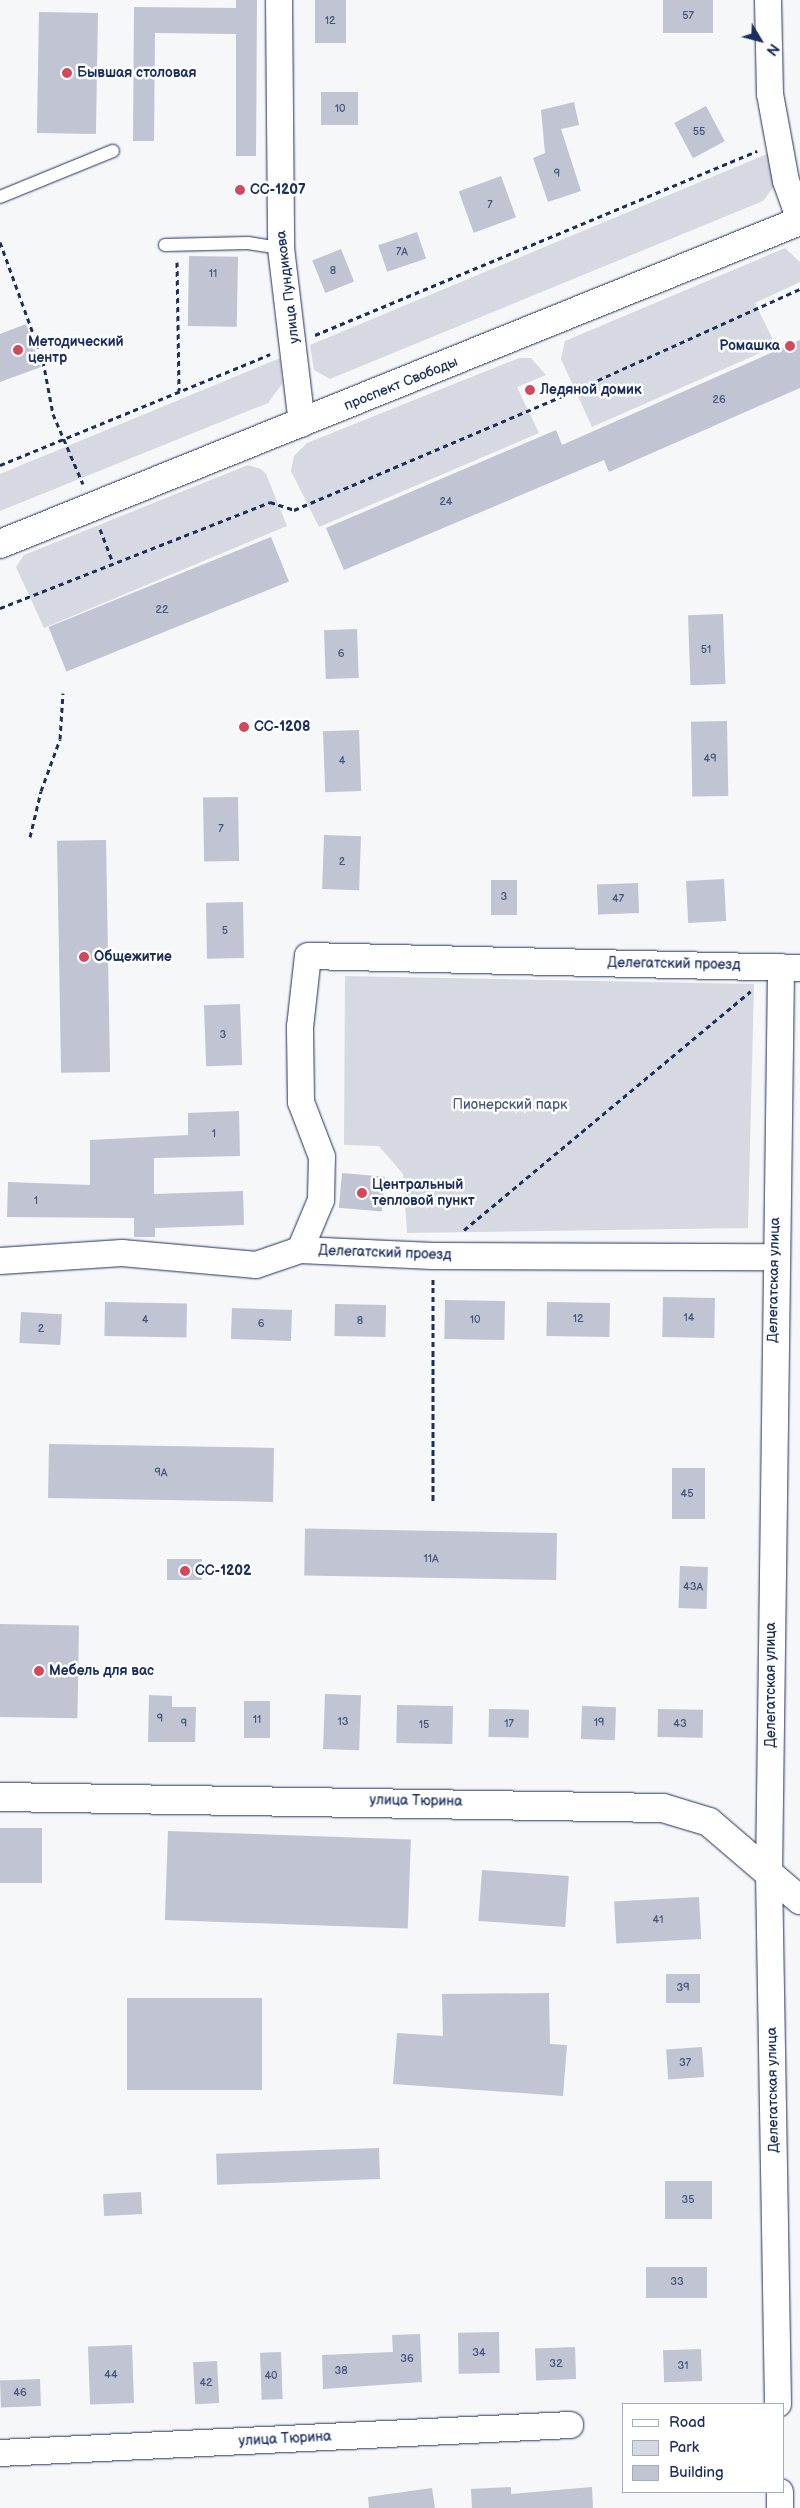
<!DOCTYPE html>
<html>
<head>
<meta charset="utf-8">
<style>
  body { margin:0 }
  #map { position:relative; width:800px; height:2508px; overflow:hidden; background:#f6f7f9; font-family:"Balsamiq Sans",sans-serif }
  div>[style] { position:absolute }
  .green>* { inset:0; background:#d6d9e2 }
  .building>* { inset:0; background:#c0c4d3; transform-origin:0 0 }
  .path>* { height:3px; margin-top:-1.5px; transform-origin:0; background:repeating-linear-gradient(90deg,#1b2f5e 0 5px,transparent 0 9px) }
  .roads { filter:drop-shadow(0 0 1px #1b2f5e) drop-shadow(0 0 1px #1b2f5e) }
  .service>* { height:12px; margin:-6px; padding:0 6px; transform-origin:6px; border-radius:6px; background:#fff }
  .minor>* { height:26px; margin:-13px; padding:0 13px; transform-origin:13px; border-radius:13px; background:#fff }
  .tertiary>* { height:28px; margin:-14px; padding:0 14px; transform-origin:14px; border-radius:14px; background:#fff }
  .dots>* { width:14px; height:14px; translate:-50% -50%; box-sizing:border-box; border:2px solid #fff; border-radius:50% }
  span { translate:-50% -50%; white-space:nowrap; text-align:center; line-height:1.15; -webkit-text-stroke:5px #fff; paint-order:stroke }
  .number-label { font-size:11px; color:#44547b }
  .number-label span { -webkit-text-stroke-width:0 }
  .poi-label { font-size:14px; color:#1b2f5e; font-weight:700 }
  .left { translate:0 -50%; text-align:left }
  .right { translate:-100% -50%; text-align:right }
  .street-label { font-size:14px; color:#1b2f5e }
  .park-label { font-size:14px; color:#4a5a7f }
  .legend { position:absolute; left:622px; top:2403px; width:162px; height:90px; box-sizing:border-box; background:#fff; border:1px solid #a4acbf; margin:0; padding:6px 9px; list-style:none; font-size:15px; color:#1b2f5e }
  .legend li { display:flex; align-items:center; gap:10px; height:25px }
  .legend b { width:25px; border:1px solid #a4acbf }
  .north { position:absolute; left:735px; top:15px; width:50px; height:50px; -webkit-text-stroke:4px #fff; paint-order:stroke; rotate:127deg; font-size:14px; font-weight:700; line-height:20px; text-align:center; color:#1b2f5e }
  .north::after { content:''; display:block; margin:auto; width:18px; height:22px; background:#1b2f5e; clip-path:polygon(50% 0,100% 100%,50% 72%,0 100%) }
</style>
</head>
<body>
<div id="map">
  <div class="green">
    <div style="clip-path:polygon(772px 152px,775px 185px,763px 201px,330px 379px,314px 370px,310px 345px)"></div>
    <div style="clip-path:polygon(785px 248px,800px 262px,800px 282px,755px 303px,776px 346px,592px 427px,561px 359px,565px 341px)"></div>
    <div style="clip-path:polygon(280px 358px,282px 384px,268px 403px,0 511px,0 474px)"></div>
    <div style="clip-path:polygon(519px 358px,531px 358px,546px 375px,517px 387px,539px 433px,319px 527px,291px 471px,294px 456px,307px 443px)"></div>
    <div style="clip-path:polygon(248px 465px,261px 469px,266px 474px,287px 526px,44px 628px,16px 567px,24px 555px)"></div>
    <div style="clip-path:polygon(345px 976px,754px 984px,748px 1228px,407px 1233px,403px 1174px,379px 1146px,344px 1145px)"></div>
  </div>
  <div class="building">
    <div style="clip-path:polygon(236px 0,257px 0,256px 156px,236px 156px,236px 34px,155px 33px,154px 141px,133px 141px,134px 7px,236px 8px)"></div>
    <div style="left:315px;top:0;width:31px;height:43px"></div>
    <div style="left:663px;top:0;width:50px;height:33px"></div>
    <div style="left:39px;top:12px;width:59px;height:121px;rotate:1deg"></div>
    <div style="left:321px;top:92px;width:37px;height:33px"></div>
    <div style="clip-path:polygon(574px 102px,579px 125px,561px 129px,581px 191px,548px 202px,533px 158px,545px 153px,541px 110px)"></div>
    <div style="left:706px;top:106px;width:40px;height:36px;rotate:62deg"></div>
    <div style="left:501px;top:176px;width:44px;height:45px;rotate:70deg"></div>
    <div style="left:417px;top:232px;width:28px;height:41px;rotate:71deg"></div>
    <div style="left:341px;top:249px;width:35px;height:31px;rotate:68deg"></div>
    <div style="left:189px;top:256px;width:49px;height:70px;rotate:1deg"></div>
    <div style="clip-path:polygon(26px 324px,41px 367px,0 382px,0 334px)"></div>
    <div style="clip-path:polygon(800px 340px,800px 388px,609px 472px,604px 460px,344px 570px,326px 528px,556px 430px,562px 445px)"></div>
    <div style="left:271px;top:537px;width:48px;height:240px;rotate:68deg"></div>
    <div style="left:723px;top:614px;width:70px;height:35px;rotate:88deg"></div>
    <div style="left:357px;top:629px;width:49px;height:33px;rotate:88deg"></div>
    <div style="left:727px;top:721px;width:75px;height:36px;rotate:89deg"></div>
    <div style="left:359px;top:730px;width:61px;height:36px;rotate:88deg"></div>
    <div style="left:238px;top:797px;width:64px;height:35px;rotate:89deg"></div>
    <div style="left:324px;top:835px;width:37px;height:54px;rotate:2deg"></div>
    <div style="left:106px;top:840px;width:232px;height:49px;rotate:89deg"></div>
    <div style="left:724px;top:879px;width:42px;height:38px;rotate:87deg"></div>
    <div style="left:491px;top:880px;width:26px;height:35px"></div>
    <div style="left:638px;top:883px;width:30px;height:41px;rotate:88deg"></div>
    <div style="left:243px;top:902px;width:56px;height:37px;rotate:89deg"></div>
    <div style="left:240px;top:1004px;width:61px;height:36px;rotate:88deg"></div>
    <div style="clip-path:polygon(239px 1111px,240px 1156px,154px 1158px,154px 1194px,243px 1191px,244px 1225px,155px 1228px,155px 1237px,134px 1237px,134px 1218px,7px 1217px,8px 1182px,90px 1185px,90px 1140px,188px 1135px,188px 1113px)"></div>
    <div style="left:342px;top:1173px;width:43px;height:35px;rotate:5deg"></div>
    <div style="left:663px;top:1297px;width:52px;height:40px;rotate:1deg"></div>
    <div style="left:445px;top:1300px;width:60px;height:39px;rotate:1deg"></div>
    <div style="left:105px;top:1302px;width:82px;height:34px;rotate:1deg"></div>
    <div style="left:547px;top:1302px;width:63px;height:34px;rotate:1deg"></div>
    <div style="left:335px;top:1304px;width:51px;height:32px;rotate:1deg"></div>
    <div style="left:232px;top:1308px;width:60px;height:31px;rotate:2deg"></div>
    <div style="left:21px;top:1312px;width:41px;height:31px;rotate:3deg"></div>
    <div style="left:49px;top:1444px;width:225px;height:54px;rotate:1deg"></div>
    <div style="left:672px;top:1468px;width:33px;height:51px"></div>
    <div style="left:557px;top:1533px;width:47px;height:252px;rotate:91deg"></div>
    <div style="left:202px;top:1559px;width:21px;height:35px;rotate:90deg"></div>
    <div style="left:680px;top:1566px;width:28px;height:42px;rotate:2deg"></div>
    <div style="left:0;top:1624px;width:79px;height:93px;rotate:1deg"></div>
    <div style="left:325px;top:1694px;width:36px;height:55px;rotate:2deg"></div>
    <div style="clip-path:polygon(149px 1695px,172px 1696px,172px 1707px,196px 1707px,195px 1742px,148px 1742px)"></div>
    <div style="left:244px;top:1701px;width:26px;height:37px"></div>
    <div style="left:397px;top:1705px;width:56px;height:38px;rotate:1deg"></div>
    <div style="left:582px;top:1706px;width:34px;height:33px;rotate:2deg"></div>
    <div style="left:489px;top:1709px;width:40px;height:28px;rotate:1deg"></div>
    <div style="left:658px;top:1709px;width:45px;height:28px;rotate:1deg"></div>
    <div style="left:0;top:1828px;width:42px;height:55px"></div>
    <div style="left:168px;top:1831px;width:243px;height:89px;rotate:2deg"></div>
    <div style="left:482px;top:1870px;width:87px;height:51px;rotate:4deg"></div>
    <div style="left:699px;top:1897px;width:42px;height:85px;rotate:87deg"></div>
    <div style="left:666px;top:1974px;width:34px;height:29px"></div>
    <div style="clip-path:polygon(549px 1993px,550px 2044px,567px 2045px,563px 2096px,393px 2084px,397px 2033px,443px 2036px,442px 1994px)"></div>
    <div style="left:127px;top:1998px;width:135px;height:92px"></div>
    <div style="left:702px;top:2047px;width:30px;height:36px;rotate:86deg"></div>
    <div style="left:379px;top:2148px;width:31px;height:163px;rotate:88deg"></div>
    <div style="left:665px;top:2181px;width:47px;height:38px"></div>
    <div style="left:141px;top:2192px;width:22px;height:38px;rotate:87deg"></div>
    <div style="left:646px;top:2267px;width:61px;height:31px"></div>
    <div style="left:499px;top:2332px;width:41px;height:41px;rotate:89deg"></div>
    <div style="clip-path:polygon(420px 2334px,422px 2382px,323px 2389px,322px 2355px,393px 2352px,392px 2335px)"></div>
    <div style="left:132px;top:2345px;width:58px;height:44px;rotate:88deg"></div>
    <div style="left:575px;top:2347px;width:32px;height:40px;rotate:88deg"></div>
    <div style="left:701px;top:2349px;width:32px;height:38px;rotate:88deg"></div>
    <div style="left:281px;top:2352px;width:47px;height:21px;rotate:88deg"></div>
    <div style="left:217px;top:2361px;width:42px;height:24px;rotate:87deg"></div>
    <div style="left:40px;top:2379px;width:27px;height:40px;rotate:88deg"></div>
    <div style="clip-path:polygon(511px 2487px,511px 2494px,592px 2487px,593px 2508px,472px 2508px,471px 2489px)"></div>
    <div style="clip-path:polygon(432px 2488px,435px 2508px,369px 2508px,368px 2497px)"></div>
  </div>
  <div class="path">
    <div style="left:0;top:242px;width:127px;rotate:70.1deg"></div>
    <div style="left:43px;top:361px;width:54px;rotate:79.3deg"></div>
    <div style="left:53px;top:414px;width:76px;rotate:66.8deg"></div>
    <div style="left:177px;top:262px;width:129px;rotate:89.1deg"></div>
    <div style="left:315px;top:335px;width:479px;rotate:-22.6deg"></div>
    <div style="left:0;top:465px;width:292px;rotate:-22.3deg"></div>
    <div style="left:100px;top:529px;width:36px;rotate:69deg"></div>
    <div style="left:0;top:608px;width:290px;rotate:-21.4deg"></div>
    <div style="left:270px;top:502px;width:25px;rotate:18deg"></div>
    <div style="left:294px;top:510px;width:294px;rotate:-23deg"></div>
    <div style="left:565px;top:395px;width:258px;rotate:-24.3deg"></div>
    <div style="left:30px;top:837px;width:47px;rotate:-76.6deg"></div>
    <div style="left:41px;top:791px;width:55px;rotate:-69.9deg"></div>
    <div style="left:60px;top:739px;width:46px;rotate:-86.3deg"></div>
    <div style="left:464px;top:1230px;width:373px;rotate:-39.8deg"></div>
    <div style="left:433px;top:1279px;width:222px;rotate:90deg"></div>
  </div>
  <div class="roads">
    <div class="service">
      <div style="left:0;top:197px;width:122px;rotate:-22.2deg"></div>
      <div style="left:165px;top:245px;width:83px;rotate:-1.4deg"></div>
      <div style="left:248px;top:243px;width:33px;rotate:9deg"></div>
    </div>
    <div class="minor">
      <div style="left:279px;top:0;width:248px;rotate:89.5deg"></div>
      <div style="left:281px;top:248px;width:177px;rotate:83.2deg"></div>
      <div style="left:768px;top:0;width:94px;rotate:88.8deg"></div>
      <div style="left:770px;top:94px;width:88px;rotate:79.6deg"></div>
      <div style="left:786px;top:181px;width:41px;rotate:70.3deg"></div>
      <div style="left:300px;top:1250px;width:54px;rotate:-67.2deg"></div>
      <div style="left:321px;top:1200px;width:43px;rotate:-88.7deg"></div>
      <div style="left:322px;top:1157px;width:59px;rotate:-110.9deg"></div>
      <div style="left:301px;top:1102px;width:75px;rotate:-90.8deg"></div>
      <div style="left:300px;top:1027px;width:71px;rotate:-83.6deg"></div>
      <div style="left:308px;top:956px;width:492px;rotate:1.4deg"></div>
      <div style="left:0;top:1261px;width:122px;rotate:-3.8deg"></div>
      <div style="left:122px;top:1253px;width:135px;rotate:5.1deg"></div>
      <div style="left:256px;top:1265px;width:46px;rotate:-18.8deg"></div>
      <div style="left:300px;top:1250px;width:133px;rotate:2.6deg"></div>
      <div style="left:433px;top:1256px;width:341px;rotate:0.2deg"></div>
      <div style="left:778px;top:2404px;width:529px;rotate:-90.97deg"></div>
      <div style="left:769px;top:1875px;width:908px;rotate:-89.24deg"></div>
      <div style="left:0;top:2453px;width:571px;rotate:-2.81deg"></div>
      <div style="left:780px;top:2492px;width:16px;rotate:90deg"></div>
    </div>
    <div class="tertiary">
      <div style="left:0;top:544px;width:863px;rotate:-21.99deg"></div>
      <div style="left:0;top:1797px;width:663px;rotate:0.95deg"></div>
      <div style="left:663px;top:1808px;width:48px;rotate:16.9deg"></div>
      <div style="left:709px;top:1822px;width:120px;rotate:40.6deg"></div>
    </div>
  </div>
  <div class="dots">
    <div style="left:67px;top:73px;background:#d1495b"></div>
    <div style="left:240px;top:190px;background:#d1495b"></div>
    <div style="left:790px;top:346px;background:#d1495b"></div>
    <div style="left:18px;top:350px;background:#d1495b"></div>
    <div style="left:530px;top:390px;background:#d1495b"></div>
    <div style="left:244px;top:727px;background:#d1495b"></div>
    <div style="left:84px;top:957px;background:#d1495b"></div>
    <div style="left:362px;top:1193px;background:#d1495b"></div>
    <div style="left:185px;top:1571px;background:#d1495b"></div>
    <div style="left:39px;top:1671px;background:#d1495b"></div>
  </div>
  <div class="number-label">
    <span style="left:688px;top:16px">57</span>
    <span style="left:330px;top:21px">12</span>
    <span style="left:340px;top:109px">10</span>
    <span style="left:699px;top:132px">55</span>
    <span style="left:557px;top:174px">9</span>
    <span style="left:490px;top:205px">7</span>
    <span style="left:402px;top:252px">7А</span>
    <span style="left:333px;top:271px">8</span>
    <span style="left:213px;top:274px">11</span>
    <span style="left:719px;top:400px">26</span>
    <span style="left:446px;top:502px">24</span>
    <span style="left:162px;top:610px">22</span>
    <span style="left:706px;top:650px">51</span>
    <span style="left:341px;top:654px">6</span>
    <span style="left:710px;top:759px">49</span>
    <span style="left:342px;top:761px">4</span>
    <span style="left:221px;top:829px">7</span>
    <span style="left:342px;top:862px">2</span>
    <span style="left:504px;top:897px">3</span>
    <span style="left:618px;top:899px">47</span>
    <span style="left:225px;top:931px">5</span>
    <span style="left:223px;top:1035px">3</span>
    <span style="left:214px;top:1134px">1</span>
    <span style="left:36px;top:1201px">1</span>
    <span style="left:689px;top:1318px">14</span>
    <span style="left:578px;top:1319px">12</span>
    <span style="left:145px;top:1320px">4</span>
    <span style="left:475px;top:1320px">10</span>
    <span style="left:360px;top:1321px">8</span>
    <span style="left:261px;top:1324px">6</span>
    <span style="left:41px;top:1329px">2</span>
    <span style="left:161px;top:1473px">9А</span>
    <span style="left:687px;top:1494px">45</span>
    <span style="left:431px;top:1559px">11А</span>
    <span style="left:693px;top:1587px">43А</span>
    <span style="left:160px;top:1719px">9</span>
    <span style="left:257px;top:1720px">11</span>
    <span style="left:343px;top:1722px">13</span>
    <span style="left:599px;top:1723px">19</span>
    <span style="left:184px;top:1724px">9</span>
    <span style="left:509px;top:1724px">17</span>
    <span style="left:680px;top:1724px">43</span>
    <span style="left:424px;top:1725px">15</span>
    <span style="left:658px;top:1920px">41</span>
    <span style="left:683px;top:1988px">39</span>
    <span style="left:685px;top:2063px">37</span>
    <span style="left:688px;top:2200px">35</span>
    <span style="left:677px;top:2282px">33</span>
    <span style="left:479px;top:2353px">34</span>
    <span style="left:407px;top:2359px">36</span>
    <span style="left:556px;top:2364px">32</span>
    <span style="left:683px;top:2366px">31</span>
    <span style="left:341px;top:2371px">38</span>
    <span style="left:111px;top:2375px">44</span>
    <span style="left:271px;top:2376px">40</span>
    <span style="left:206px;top:2383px">42</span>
    <span style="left:20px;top:2393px">46</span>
  </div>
  <div class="poi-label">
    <span class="left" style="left:77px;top:73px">Бывшая столовая</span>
    <span class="left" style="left:250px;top:190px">СС-1207</span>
    <span class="left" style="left:28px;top:350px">Методический<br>центр</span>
    <span class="right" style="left:780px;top:346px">Ромашка</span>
    <span class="left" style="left:540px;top:390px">Ледяной домик</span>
    <span class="left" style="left:254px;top:727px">СС-1208</span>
    <span class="left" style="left:94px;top:957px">Общежитие</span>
    <span class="left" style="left:372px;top:1193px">Центральный<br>тепловой пункт</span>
    <span class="left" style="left:195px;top:1571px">СС-1202</span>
    <span class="left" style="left:49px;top:1671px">Мебель для вас</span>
  </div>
  <div class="street-label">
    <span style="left:288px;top:287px;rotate:-97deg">улица Пундикова</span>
    <span style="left:401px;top:384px;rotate:-22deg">проспект Свободы</span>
    <span style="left:674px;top:964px;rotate:1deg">Делегатский проезд</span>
    <span style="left:385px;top:1253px;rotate:2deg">Делегатский проезд</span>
    <span style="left:774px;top:1280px;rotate:-89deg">Делегатская улица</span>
    <span style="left:771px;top:1685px;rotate:-90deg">Делегатская улица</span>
    <span style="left:416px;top:1801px;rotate:1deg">улица Тюрина</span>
    <span style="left:773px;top:2090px;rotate:-91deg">Делегатская улица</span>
    <span style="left:285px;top:2439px;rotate:-3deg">улица Тюрина</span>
  </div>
  <div class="park-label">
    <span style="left:510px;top:1105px">Пионерский парк</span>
  </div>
  <ul class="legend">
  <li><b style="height:6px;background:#fff"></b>Road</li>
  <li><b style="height:14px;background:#d6d9e2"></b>Park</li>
  <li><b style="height:14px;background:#c0c4d3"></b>Building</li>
  </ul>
  <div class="north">N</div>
</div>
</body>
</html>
